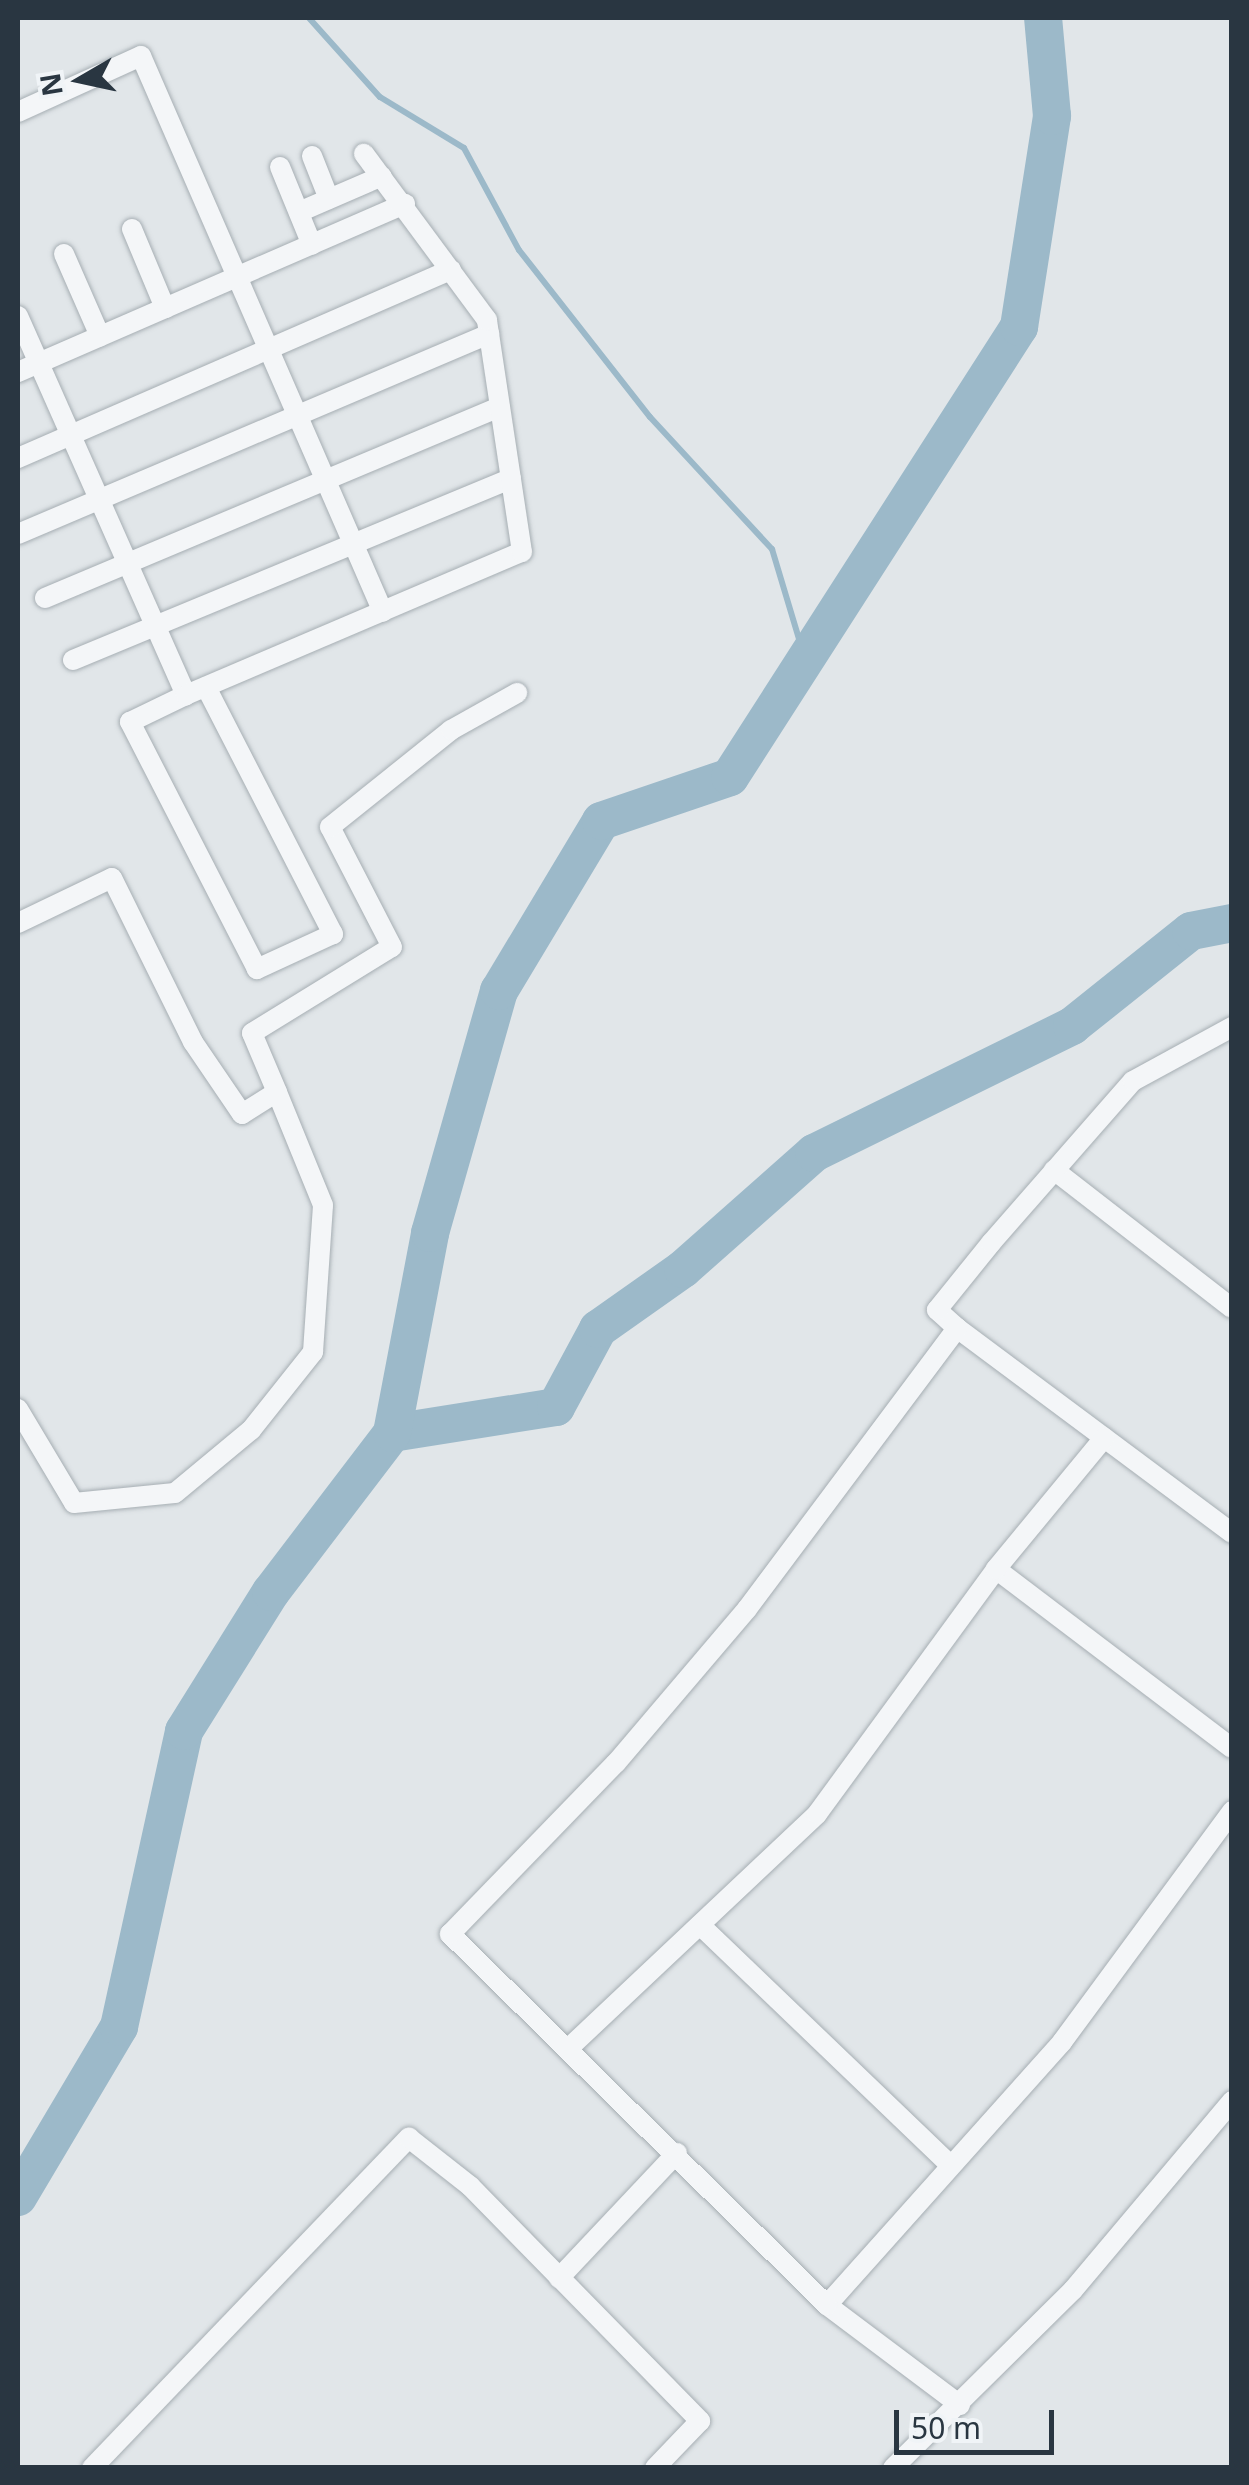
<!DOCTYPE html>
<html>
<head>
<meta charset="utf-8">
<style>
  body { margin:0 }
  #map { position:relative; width:1249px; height:2485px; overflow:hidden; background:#e1e6e9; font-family:"Noto Sans",sans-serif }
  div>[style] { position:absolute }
  .stream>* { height:6px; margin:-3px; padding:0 3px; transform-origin:3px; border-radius:3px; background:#9cb9c9 }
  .river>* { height:38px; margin:-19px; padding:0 19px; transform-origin:19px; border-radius:19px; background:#9cb9c9 }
  .roads { filter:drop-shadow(0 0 2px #a6aeb3) drop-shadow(0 0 2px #a6aeb3) }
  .street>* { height:20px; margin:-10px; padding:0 10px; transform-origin:10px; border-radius:10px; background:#f4f6f8 }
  span { translate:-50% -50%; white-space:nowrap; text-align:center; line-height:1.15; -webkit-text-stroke:10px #f0f4f7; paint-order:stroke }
  .frame { position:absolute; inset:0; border:20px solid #293641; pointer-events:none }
  .north { position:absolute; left:30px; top:30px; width:100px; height:100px; -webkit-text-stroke:8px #f0f4f7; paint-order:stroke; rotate:261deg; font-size:28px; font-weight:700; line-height:40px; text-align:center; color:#293641 }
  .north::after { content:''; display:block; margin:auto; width:35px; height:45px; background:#293641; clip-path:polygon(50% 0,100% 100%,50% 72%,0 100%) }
  .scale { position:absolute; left:894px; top:2410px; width:160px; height:45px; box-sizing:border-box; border:5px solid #293641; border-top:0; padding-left:12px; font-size:30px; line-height:35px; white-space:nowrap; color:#293641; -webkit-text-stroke:8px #f0f4f7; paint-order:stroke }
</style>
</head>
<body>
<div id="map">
  <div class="stream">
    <div style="left:309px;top:18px;width:106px;rotate:48.1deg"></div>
    <div style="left:380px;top:97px;width:98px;rotate:31.3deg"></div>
    <div style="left:464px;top:148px;width:116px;rotate:61.7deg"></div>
    <div style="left:519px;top:250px;width:212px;rotate:51.9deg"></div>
    <div style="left:650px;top:417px;width:180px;rotate:47.3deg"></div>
    <div style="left:772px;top:549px;width:115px;rotate:73.3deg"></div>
  </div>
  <div class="river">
    <div style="left:392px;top:1433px;width:166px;rotate:-9deg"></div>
    <div style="left:556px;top:1407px;width:89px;rotate:-61.7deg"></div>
    <div style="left:598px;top:1329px;width:104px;rotate:-35.2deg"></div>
    <div style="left:683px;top:1269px;width:175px;rotate:-41.5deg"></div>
    <div style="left:814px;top:1153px;width:288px;rotate:-26.2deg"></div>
    <div style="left:1072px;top:1026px;width:152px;rotate:-38.6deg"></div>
    <div style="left:1191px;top:931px;width:42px;rotate:-11deg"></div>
    <div style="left:18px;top:2197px;width:198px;rotate:-59.3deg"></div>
    <div style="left:119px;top:2027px;width:303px;rotate:-77.6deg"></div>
    <div style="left:184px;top:1731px;width:164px;rotate:-58deg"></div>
    <div style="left:271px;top:1592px;width:200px;rotate:-52.7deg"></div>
    <div style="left:392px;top:1433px;width:204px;rotate:-79.2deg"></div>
    <div style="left:430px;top:1233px;width:252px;rotate:-74.1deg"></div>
    <div style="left:499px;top:991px;width:198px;rotate:-59deg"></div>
    <div style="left:601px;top:821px;width:136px;rotate:-18.8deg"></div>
    <div style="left:730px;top:777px;width:535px;rotate:-57.29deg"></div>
    <div style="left:1019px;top:327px;width:214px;rotate:-81.1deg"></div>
    <div style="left:1052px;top:116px;width:98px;rotate:-95.2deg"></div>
  </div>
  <div class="roads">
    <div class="street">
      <div style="left:18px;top:112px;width:135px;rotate:-24.5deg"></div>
      <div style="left:141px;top:56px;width:606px;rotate:66.48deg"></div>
      <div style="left:312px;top:156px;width:46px;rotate:68.4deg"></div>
      <div style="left:280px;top:167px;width:84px;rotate:67.7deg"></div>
      <div style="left:299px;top:212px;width:90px;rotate:-23.4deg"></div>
      <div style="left:132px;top:229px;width:86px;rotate:67.3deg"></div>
      <div style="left:64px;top:254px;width:90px;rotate:66.3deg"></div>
      <div style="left:18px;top:316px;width:415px;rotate:66.1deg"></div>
      <div style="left:18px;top:372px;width:422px;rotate:-23.5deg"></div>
      <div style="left:18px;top:458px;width:472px;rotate:-23.5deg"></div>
      <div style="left:18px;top:534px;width:512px;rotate:-23.01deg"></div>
      <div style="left:45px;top:598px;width:493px;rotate:-22.8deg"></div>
      <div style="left:73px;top:660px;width:474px;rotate:-22.5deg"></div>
      <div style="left:206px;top:687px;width:278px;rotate:62.8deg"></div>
      <div style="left:333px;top:934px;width:84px;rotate:155.3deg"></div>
      <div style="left:257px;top:969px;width:278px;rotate:-117.2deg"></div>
      <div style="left:130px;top:722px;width:62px;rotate:-25.7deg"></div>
      <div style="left:186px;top:695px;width:365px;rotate:-23.1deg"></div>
      <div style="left:522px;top:552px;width:235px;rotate:-98.6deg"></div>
      <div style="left:487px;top:320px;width:207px;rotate:-126.5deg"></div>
      <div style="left:18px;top:923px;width:104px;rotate:-25.6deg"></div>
      <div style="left:112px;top:878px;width:183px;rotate:63.7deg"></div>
      <div style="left:193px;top:1042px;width:87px;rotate:55.8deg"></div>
      <div style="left:242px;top:1114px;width:41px;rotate:-32.2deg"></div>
      <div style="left:277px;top:1092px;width:64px;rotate:-113deg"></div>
      <div style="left:252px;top:1033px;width:164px;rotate:-31.6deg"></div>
      <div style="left:392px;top:947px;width:135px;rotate:-117.3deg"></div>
      <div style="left:330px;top:827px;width:155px;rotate:-38.7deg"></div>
      <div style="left:451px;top:730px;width:76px;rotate:-29.3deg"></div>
      <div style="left:1054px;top:1170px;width:225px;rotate:37.8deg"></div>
      <div style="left:957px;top:1328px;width:343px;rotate:36.7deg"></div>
      <div style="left:18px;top:1409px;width:109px;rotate:59.2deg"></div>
      <div style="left:74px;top:1503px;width:101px;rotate:-5.7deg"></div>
      <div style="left:175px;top:1493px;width:99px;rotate:-39.7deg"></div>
      <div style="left:251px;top:1430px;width:100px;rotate:-51.5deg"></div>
      <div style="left:313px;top:1352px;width:147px;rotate:-86.1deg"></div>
      <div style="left:323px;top:1205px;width:122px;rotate:-112.2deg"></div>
      <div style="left:996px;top:1569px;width:296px;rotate:37.2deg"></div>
      <div style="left:700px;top:1925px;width:347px;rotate:43.8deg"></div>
      <div style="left:571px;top:2046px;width:338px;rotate:-43.3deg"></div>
      <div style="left:817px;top:1814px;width:303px;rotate:-53.8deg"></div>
      <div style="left:996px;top:1569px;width:170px;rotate:-50.5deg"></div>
      <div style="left:559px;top:2278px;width:172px;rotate:-46.7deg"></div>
      <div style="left:827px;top:2305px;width:353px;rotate:-48.2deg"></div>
      <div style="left:1062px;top:2042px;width:287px;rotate:-53.6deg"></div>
      <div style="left:960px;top:2405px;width:166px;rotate:-143.1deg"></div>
      <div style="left:827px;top:2305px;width:529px;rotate:-135.46deg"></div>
      <div style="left:450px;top:1934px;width:238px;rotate:-45.9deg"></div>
      <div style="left:616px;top:1763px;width:202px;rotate:-49.6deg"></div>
      <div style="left:747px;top:1609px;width:351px;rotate:-53.2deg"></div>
      <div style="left:957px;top:1328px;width:27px;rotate:-138deg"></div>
      <div style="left:937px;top:1310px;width:86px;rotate:-51.1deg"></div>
      <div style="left:991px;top:1243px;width:215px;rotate:-48.8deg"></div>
      <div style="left:1133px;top:1081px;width:113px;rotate:-28.6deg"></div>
      <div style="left:92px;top:2468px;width:458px;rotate:-46.2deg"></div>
      <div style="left:409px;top:2138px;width:78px;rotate:38.2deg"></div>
      <div style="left:470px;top:2186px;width:329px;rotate:45.6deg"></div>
      <div style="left:700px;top:2421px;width:65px;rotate:133.8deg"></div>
      <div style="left:893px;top:2468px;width:253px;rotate:-44.7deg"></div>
      <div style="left:1073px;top:2290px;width:247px;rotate:-49.9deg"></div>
    </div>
  </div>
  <div class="frame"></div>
  <div class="north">N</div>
  <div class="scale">50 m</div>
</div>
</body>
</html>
